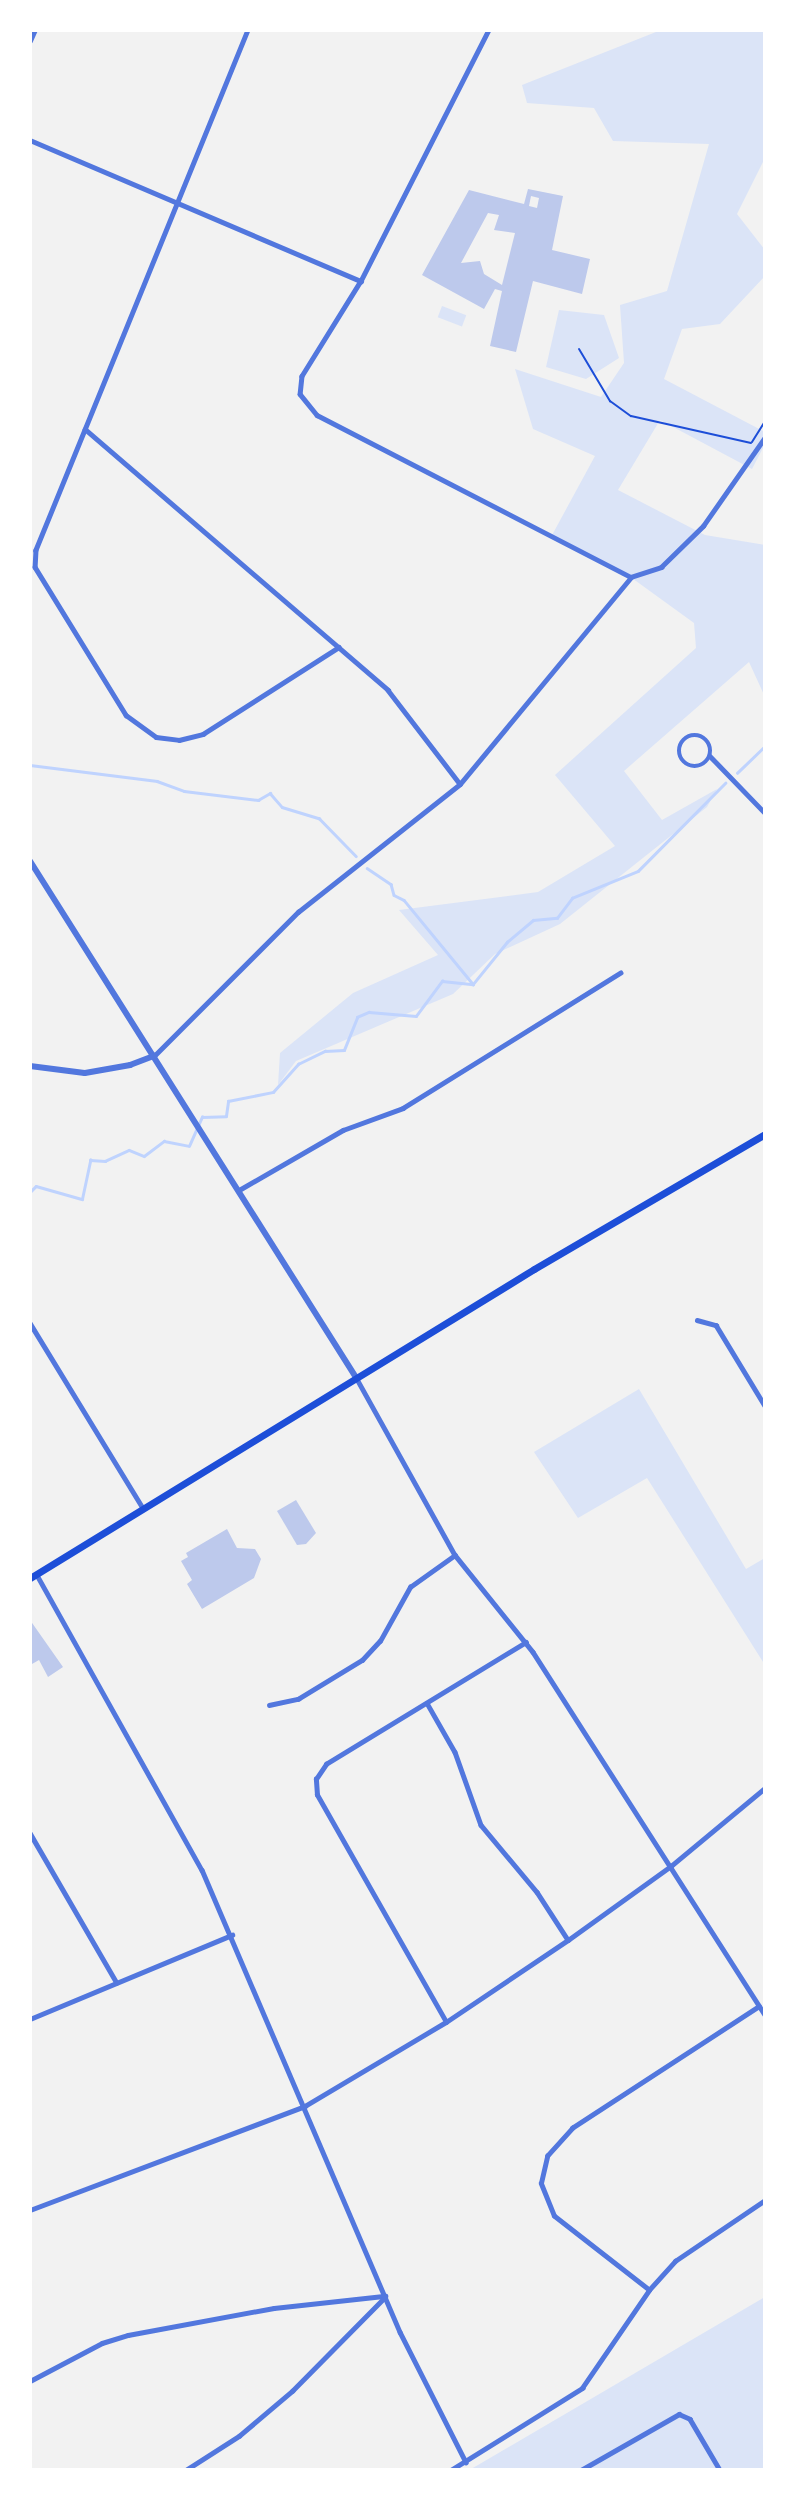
<!DOCTYPE html>
<html>
<head>
<meta charset="utf-8">
<style>
  body { margin:0 }
  #map { position:relative; width:795px; height:2500px; overflow:hidden; background:#f2f2f2; font-family:"Fira Sans",sans-serif }
  div>[style] { position:absolute }
  .green>* { inset:0; background:#dbe4f7; transform-origin:0 0 }
  .stream>* { height:2.5px; margin:-1.25px; padding:0 1.25px; transform-origin:1.25px; border-radius:1.25px; background:#bfd3fe }
  .building>* { inset:0; background:#bdc9ec }
  .path>* { height:2px; margin:-1px; padding:0 1px; transform-origin:1px; border-radius:1px; background:#1d4ed8 }
  .minor>* { height:4.5px; margin:-2.25px; padding:0 2.25px; transform-origin:2.25px; border-radius:2.25px; background:#5277de }
  .minor>.ring { margin:-2.25px; padding:0; box-sizing:content-box; background:none; border:4.5px solid #5277de; border-radius:50% }
  .tertiary>* { height:6px; margin:-3px; padding:0 3px; transform-origin:3px; border-radius:3px; background:#5277de }
  .secondary>* { height:7px; margin:-3.5px; padding:0 3.5px; transform-origin:3.5px; border-radius:3.5px; background:#1d4ed8 }
  span { translate:-50% -50%; white-space:nowrap; text-align:center; line-height:1.15; -webkit-text-stroke:5px #fff; paint-order:stroke }
  .frame { position:absolute; inset:0; border:32px solid #fff; pointer-events:none }
</style>
</head>
<body>
<div id="map">
  <div class="green">
    <div style="clip-path:polygon(661px 30px,765px 30px,765px 158px,737px 214px,765px 250px,765px 276px,720px 324px,682px 329px,664px 379px,765px 432px,765px 444px,752px 469px,660px 420px,618px 490px,705px 535px,765px 545px,765px 697px,749px 662px,624px 771px,662px 820px,717px 789px,707px 807px,560px 924px,495px 954px,453px 994px,296px 1061px,278px 1085px,280px 1053px,353px 993px,438px 955px,399px 910px,538px 892px,615px 846px,555px 775px,696px 648px,694px 623px,636px 581px,551px 537px,595px 456px,533px 429px,515px 369px,601px 397px,624px 363px,620px 305px,667px 291px,709px 144px,613px 141px,594px 108px,527px 103px,522px 85px)"></div>
    <div style="left:442px;top:306px;width:26px;height:12px;rotate:21deg"></div>
    <div style="clip-path:polygon(559px 310px,604px 315px,619px 358px,586px 379px,546px 367px)"></div>
    <div style="clip-path:polygon(639px 1389px,746px 1569px,765px 1558px,765px 1665px,647px 1478px,578px 1518px,534px 1452px)"></div>
    <div style="clip-path:polygon(765px 2297px,765px 2470px,469px 2470px,478px 2465px)"></div>
  </div>
  <div class="stream">
    <div style="left:30px;top:765px;width:128px;rotate:7.2deg"></div>
    <div style="left:157px;top:781px;width:29px;rotate:20deg"></div>
    <div style="left:184px;top:791px;width:75px;rotate:6.9deg"></div>
    <div style="left:258px;top:800px;width:14px;rotate:-30deg"></div>
    <div style="left:270px;top:793px;width:18px;rotate:49deg"></div>
    <div style="left:282px;top:807px;width:39px;rotate:17deg"></div>
    <div style="left:319px;top:818px;width:53px;rotate:45.8deg"></div>
    <div style="left:737px;top:773px;width:39px;rotate:-44deg"></div>
    <div style="left:367px;top:868px;width:29px;rotate:34deg"></div>
    <div style="left:391px;top:884px;width:11px;rotate:75deg"></div>
    <div style="left:394px;top:895px;width:11px;rotate:27deg"></div>
    <div style="left:404px;top:900px;width:109px;rotate:50.6deg"></div>
    <div style="left:30px;top:1192px;width:8px;rotate:-45deg"></div>
    <div style="left:36px;top:1186px;width:48px;rotate:15.8deg"></div>
    <div style="left:82px;top:1199px;width:40px;rotate:-78deg"></div>
    <div style="left:90px;top:1160px;width:15px;rotate:4deg"></div>
    <div style="left:105px;top:1161px;width:26px;rotate:-25deg"></div>
    <div style="left:129px;top:1150px;width:16px;rotate:22deg"></div>
    <div style="left:144px;top:1156px;width:25px;rotate:-37deg"></div>
    <div style="left:164px;top:1141px;width:25px;rotate:11deg"></div>
    <div style="left:189px;top:1146px;width:32px;rotate:-66deg"></div>
    <div style="left:202px;top:1117px;width:24px;rotate:-2deg"></div>
    <div style="left:226px;top:1116px;width:15px;rotate:-82deg"></div>
    <div style="left:228px;top:1101px;width:46px;rotate:-11.3deg"></div>
    <div style="left:273px;top:1092px;width:38px;rotate:-48deg"></div>
    <div style="left:298px;top:1064px;width:30px;rotate:-26deg"></div>
    <div style="left:325px;top:1051px;width:19px;rotate:-3deg"></div>
    <div style="left:344px;top:1050px;width:35px;rotate:-68deg"></div>
    <div style="left:357px;top:1017px;width:13px;rotate:-23deg"></div>
    <div style="left:369px;top:1012px;width:47px;rotate:4.9deg"></div>
    <div style="left:416px;top:1016px;width:44px;rotate:-53.4deg"></div>
    <div style="left:442px;top:981px;width:31px;rotate:6deg"></div>
    <div style="left:473px;top:984px;width:54px;rotate:-51deg"></div>
    <div style="left:507px;top:942px;width:34px;rotate:-40deg"></div>
    <div style="left:533px;top:920px;width:24px;rotate:-5deg"></div>
    <div style="left:557px;top:918px;width:25px;rotate:-53deg"></div>
    <div style="left:572px;top:898px;width:71px;rotate:-22.2deg"></div>
    <div style="left:638px;top:871px;width:124px;rotate:-45.3deg"></div>
  </div>
  <div class="building">
    <div style="clip-path:polygon(evenodd,528px 189px,563px 196px,552px 250px,590px 259px,582px 294px,533px 281px,516px 352px,490px 346px,502px 291px,495px 289px,484px 309px,422px 275px,469px 190px,524px 204px,528px 189px,531px 196px,539px 198px,537px 208px,529px 206px,531px 196px,528px 189px,488px 213px,499px 215px,494px 230px,515px 233px,502px 285px,484px 274px,480px 261px,461px 263px,488px 213px)"></div>
    <div style="clip-path:polygon(296px 1500px,316px 1533px,306px 1544px,297px 1545px,277px 1511px)"></div>
    <div style="clip-path:polygon(227px 1529px,237px 1548px,255px 1549px,261px 1559px,254px 1578px,202px 1609px,187px 1584px,192px 1580px,181px 1561px,188px 1557px,186px 1553px)"></div>
    <div style="clip-path:polygon(30px 1620px,63px 1667px,48px 1677px,39px 1660px,32px 1664px,30px 1660px)"></div>
  </div>
  <div class="path">
    <div style="left:579px;top:349px;width:61px;rotate:59.2deg"></div>
    <div style="left:610px;top:401px;width:26px;rotate:36deg"></div>
    <div style="left:631px;top:416px;width:123px;rotate:12.7deg"></div>
    <div style="left:752px;top:442px;width:25px;rotate:-58deg"></div>
  </div>
  <div class="minor">
    <div style="left:248px;top:30px;width:562px;rotate:112.18deg"></div>
    <div style="left:36px;top:550px;width:17px;rotate:93deg"></div>
    <div style="left:35px;top:567px;width:174px;rotate:58.4deg"></div>
    <div style="left:126px;top:715px;width:37px;rotate:36deg"></div>
    <div style="left:156px;top:737px;width:23px;rotate:7deg"></div>
    <div style="left:179px;top:740px;width:25px;rotate:-14deg"></div>
    <div style="left:203px;top:734px;width:161px;rotate:-32.6deg"></div>
    <div style="left:489px;top:30px;width:282px;rotate:117deg"></div>
    <div style="left:361px;top:281px;width:112px;rotate:121.8deg"></div>
    <div style="left:302px;top:376px;width:18px;rotate:96deg"></div>
    <div style="left:300px;top:394px;width:27px;rotate:51deg"></div>
    <div style="left:317px;top:415px;width:353px;rotate:27.3deg"></div>
    <div style="left:30px;top:140px;width:360px;rotate:23.1deg"></div>
    <div style="left:85px;top:429px;width:400px;rotate:40.7deg"></div>
    <div style="left:388px;top:690px;width:118px;rotate:52.5deg"></div>
    <div style="left:631px;top:577px;width:32px;rotate:-18deg"></div>
    <div style="left:661px;top:567px;width:59px;rotate:-44.3deg"></div>
    <div style="left:703px;top:526px;width:108px;rotate:-55.1deg"></div>
    <div class="ring" style="left:679px;top:735px;width:27.5px;height:27.5px"></div>
    <div style="left:710px;top:756px;width:79px;rotate:46deg"></div>
    <div style="left:154px;top:1056px;width:204px;rotate:-45deg"></div>
    <div style="left:298px;top:912px;width:206px;rotate:-38.3deg"></div>
    <div style="left:460px;top:784px;width:268px;rotate:-50.4deg"></div>
    <div style="left:239px;top:1190px;width:120px;rotate:-30deg"></div>
    <div style="left:343px;top:1130px;width:64px;rotate:-20.1deg"></div>
    <div style="left:403px;top:1108px;width:256px;rotate:-31.9deg"></div>
    <div style="left:697px;top:1320px;width:20px;rotate:15deg"></div>
    <div style="left:716px;top:1325px;width:95px;rotate:58.8deg"></div>
    <div style="left:30px;top:1323px;width:217px;rotate:58.6deg"></div>
    <div style="left:357px;top:1379px;width:201px;rotate:60.9deg"></div>
    <div style="left:455px;top:1555px;width:124px;rotate:51.2deg"></div>
    <div style="left:533px;top:1652px;width:431px;rotate:57.4deg"></div>
    <div style="left:37px;top:1575px;width:338px;rotate:60.8deg"></div>
    <div style="left:202px;top:1870px;width:503px;rotate:66.8deg"></div>
    <div style="left:400px;top:2332px;width:146px;rotate:63.1deg"></div>
    <div style="left:427px;top:1703px;width:56px;rotate:60.3deg"></div>
    <div style="left:455px;top:1752px;width:77px;rotate:70.4deg"></div>
    <div style="left:481px;top:1825px;width:87px;rotate:50.1deg"></div>
    <div style="left:537px;top:1892px;width:57px;rotate:57.1deg"></div>
    <div style="left:269px;top:1705px;width:30px;rotate:-12deg"></div>
    <div style="left:298px;top:1699px;width:75px;rotate:-31.4deg"></div>
    <div style="left:362px;top:1660px;width:26px;rotate:-47deg"></div>
    <div style="left:380px;top:1641px;width:62px;rotate:-60.9deg"></div>
    <div style="left:410px;top:1587px;width:55px;rotate:-35.4deg"></div>
    <div style="left:30px;top:1833px;width:173px;rotate:59.9deg"></div>
    <div style="left:30px;top:2019px;width:219px;rotate:-22.6deg"></div>
    <div style="left:446px;top:2022px;width:261px;rotate:-119.6deg"></div>
    <div style="left:317px;top:1795px;width:16px;rotate:-94deg"></div>
    <div style="left:316px;top:1779px;width:18px;rotate:-56deg"></div>
    <div style="left:326px;top:1764px;width:234px;rotate:-31.4deg"></div>
    <div style="left:30px;top:2210px;width:294px;rotate:-20.7deg"></div>
    <div style="left:305px;top:2106px;width:164px;rotate:-30.8deg"></div>
    <div style="left:446px;top:2022px;width:147px;rotate:-33.9deg"></div>
    <div style="left:568px;top:1940px;width:127px;rotate:-35.7deg"></div>
    <div style="left:671px;top:1866px;width:122px;rotate:-39.7deg"></div>
    <div style="left:649px;top:2290px;width:120px;rotate:-142.1deg"></div>
    <div style="left:554px;top:2216px;width:35px;rotate:-112deg"></div>
    <div style="left:541px;top:2183px;width:28px;rotate:-77deg"></div>
    <div style="left:547px;top:2156px;width:38px;rotate:-48deg"></div>
    <div style="left:572px;top:2128px;width:223px;rotate:-33.1deg"></div>
    <div style="left:30px;top:2381px;width:81px;rotate:-27.8deg"></div>
    <div style="left:102px;top:2343px;width:27px;rotate:-17deg"></div>
    <div style="left:128px;top:2335px;width:148px;rotate:-10.5deg"></div>
    <div style="left:274px;top:2308px;width:112px;rotate:-6.2deg"></div>
    <div style="left:186px;top:2470px;width:63px;rotate:-32.7deg"></div>
    <div style="left:239px;top:2436px;width:70px;rotate:-40.3deg"></div>
    <div style="left:292px;top:2391px;width:132px;rotate:-45.3deg"></div>
    <div style="left:451px;top:2470px;width:155px;rotate:-32deg"></div>
    <div style="left:582px;top:2388px;width:119px;rotate:-55.6deg"></div>
    <div style="left:649px;top:2290px;width:39px;rotate:-48deg"></div>
    <div style="left:675px;top:2261px;width:109px;rotate:-34.1deg"></div>
    <div style="left:581px;top:2470px;width:113px;rotate:-29.7deg"></div>
    <div style="left:679px;top:2414px;width:12px;rotate:24deg"></div>
    <div style="left:690px;top:2419px;width:59px;rotate:59.5deg"></div>
  </div>
  <div class="tertiary">
    <div style="left:30px;top:41px;width:12px;rotate:-66deg"></div>
    <div style="left:30px;top:861px;width:613px;rotate:57.74deg"></div>
    <div style="left:30px;top:1066px;width:55px;rotate:7.3deg"></div>
    <div style="left:85px;top:1073px;width:46px;rotate:-10.1deg"></div>
    <div style="left:130px;top:1065px;width:26px;rotate:-21deg"></div>
  </div>
  <div class="secondary">
    <div style="left:30px;top:1578px;width:591px;rotate:-31.51deg"></div>
    <div style="left:534px;top:1269px;width:268px;rotate:-30.3deg"></div>
  </div>
  <div class="frame"></div>
</div>
</body>
</html>
